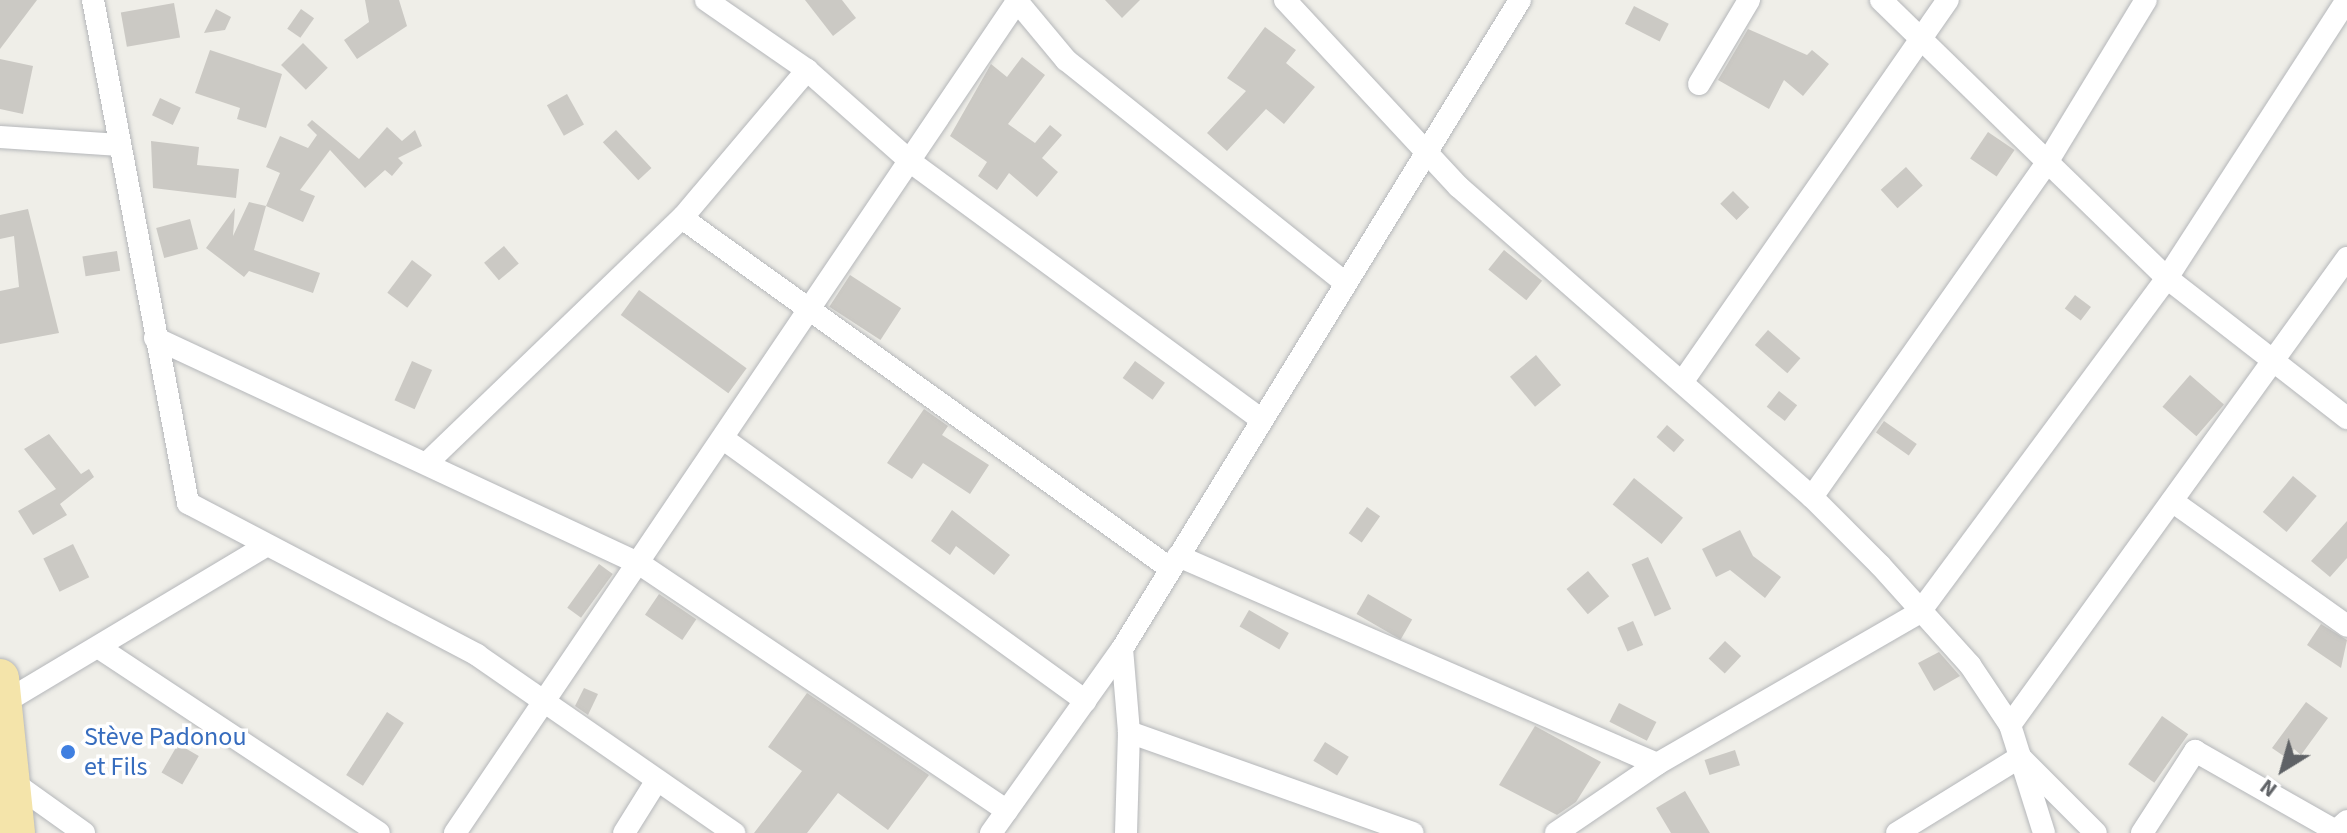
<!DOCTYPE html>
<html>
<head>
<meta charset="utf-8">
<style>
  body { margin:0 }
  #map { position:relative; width:2347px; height:833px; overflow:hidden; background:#efeee8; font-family:"Source Sans 3",sans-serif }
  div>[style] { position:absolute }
  .building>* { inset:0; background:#cbc9c4; transform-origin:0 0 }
  .roads { filter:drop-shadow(0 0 2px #b5b7ba) drop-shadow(0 0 2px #b5b7ba) }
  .minor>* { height:22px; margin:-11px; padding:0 11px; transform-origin:11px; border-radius:11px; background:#fff }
  .trunk>* { height:38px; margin:-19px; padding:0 19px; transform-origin:19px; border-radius:19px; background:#f4e4aa }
  .dots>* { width:22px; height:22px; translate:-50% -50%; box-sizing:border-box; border:4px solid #fff; border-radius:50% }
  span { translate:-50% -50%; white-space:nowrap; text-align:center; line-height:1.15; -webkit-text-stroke:7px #fff; paint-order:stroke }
  .shop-label { font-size:26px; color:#366cbe }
  .left { translate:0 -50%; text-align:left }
  .north { position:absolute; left:2243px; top:729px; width:80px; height:80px; -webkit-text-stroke:6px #fff; paint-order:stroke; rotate:217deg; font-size:22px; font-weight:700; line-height:32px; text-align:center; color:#5f6266 }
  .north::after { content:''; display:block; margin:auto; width:28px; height:36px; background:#5f6266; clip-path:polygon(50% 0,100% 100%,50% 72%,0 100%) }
</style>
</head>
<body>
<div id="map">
  <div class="building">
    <div style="clip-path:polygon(0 0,37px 0,0 49px)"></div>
    <div style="clip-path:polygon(365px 0,399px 0,407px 26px,357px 59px,344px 40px,369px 22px)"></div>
    <div style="clip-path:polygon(805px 0,842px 0,856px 18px,833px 36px)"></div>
    <div style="clip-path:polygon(1105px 0,1140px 0,1122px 18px)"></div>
    <div style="left:174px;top:3px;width:35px;height:54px;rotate:80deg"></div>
    <div style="left:1634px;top:6px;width:39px;height:20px;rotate:27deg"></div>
    <div style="clip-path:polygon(216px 9px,231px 17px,225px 30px,204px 33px)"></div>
    <div style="left:301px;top:9px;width:16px;height:24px;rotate:35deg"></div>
    <div style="clip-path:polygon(1265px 27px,1296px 50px,1286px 63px,1315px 87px,1284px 124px,1266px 109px,1227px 151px,1207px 133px,1246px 91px,1227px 78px)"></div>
    <div style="clip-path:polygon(1748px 29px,1807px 55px,1812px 50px,1829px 64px,1803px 96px,1784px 80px,1769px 109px,1718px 80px)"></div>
    <div style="left:303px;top:43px;width:35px;height:31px;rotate:45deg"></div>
    <div style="clip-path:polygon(210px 50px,282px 74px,266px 128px,237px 119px,240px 108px,195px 93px)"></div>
    <div style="clip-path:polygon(1022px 57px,1045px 75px,1008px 124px,1035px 143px,1050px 125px,1062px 135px,1042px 158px,1058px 172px,1037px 197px,1009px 173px,997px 190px,978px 176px,987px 162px,950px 136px,991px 64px,1007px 77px)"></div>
    <div style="clip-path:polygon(0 59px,33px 66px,23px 114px,0 109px)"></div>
    <div style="left:567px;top:94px;width:35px;height:23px;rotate:61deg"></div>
    <div style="left:160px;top:98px;width:23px;height:19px;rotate:25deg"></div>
    <div style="clip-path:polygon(312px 120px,359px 159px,387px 127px,402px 141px,415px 130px,422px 146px,398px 158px,403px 163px,392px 176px,385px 170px,365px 188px,330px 150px,300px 190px,315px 196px,303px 222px,266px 206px,280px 173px,266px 167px,280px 136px,308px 148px,317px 135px,307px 125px)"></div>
    <div style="left:616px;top:130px;width:52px;height:18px;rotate:47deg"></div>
    <div style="left:1988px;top:132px;width:32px;height:32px;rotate:34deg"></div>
    <div style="clip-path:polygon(151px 141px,199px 147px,197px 165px,239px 169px,236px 198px,153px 188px)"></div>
    <div style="left:1906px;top:167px;width:25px;height:34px;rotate:48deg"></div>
    <div style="left:1733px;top:191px;width:23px;height:18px;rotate:45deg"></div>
    <div style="clip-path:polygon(249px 202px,266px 206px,254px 250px,320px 273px,313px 293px,249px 271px,244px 277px,206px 248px,235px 208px,233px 236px)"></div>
    <div style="clip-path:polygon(28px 209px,59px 333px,0 344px,0 291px,19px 287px,14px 236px,0 239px,0 215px)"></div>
    <div style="left:190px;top:219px;width:31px;height:35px;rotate:75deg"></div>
    <div style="left:504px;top:246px;width:23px;height:26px;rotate:50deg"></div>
    <div style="left:1504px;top:250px;width:49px;height:25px;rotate:39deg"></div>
    <div style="left:117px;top:251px;width:20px;height:35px;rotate:81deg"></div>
    <div style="left:412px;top:260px;width:25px;height:41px;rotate:37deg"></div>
    <div style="left:850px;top:275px;width:61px;height:38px;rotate:33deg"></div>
    <div style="left:639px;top:290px;width:133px;height:31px;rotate:36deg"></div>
    <div style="left:2075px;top:295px;width:20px;height:17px;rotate:37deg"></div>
    <div style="left:1768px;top:330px;width:43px;height:20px;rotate:41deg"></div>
    <div style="left:1536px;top:355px;width:39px;height:34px;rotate:50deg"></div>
    <div style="left:412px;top:361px;width:22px;height:43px;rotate:24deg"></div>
    <div style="left:1135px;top:361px;width:37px;height:21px;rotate:36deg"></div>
    <div style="left:2190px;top:375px;width:45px;height:42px;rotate:41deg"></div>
    <div style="left:1779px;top:391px;width:23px;height:20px;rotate:38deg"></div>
    <div style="clip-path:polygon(924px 409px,948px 426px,942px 435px,989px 465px,970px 494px,923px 463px,912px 479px,887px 463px)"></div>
    <div style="left:1884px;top:421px;width:40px;height:14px;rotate:35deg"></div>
    <div style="left:1667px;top:425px;width:23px;height:16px;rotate:41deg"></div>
    <div style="clip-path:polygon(49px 434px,81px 474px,89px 469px,94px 477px,60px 504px,67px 515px,33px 535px,18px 511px,56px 489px,24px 449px)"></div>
    <div style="left:2293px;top:476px;width:31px;height:47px;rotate:40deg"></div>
    <div style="left:1634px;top:478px;width:63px;height:34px;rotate:39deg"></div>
    <div style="left:1367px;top:507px;width:16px;height:32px;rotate:35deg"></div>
    <div style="clip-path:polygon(952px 510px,1010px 555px,994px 575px,956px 546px,950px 555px,931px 541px)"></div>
    <div style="clip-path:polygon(2347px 521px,2347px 558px,2330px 577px,2311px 561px)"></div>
    <div style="clip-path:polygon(1740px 530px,1753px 556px,1781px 577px,1765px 598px,1730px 570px,1716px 577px,1702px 549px)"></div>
    <div style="left:73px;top:544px;width:37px;height:33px;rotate:64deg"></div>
    <div style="left:1648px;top:557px;width:57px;height:18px;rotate:66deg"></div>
    <div style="left:599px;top:564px;width:17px;height:54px;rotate:36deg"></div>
    <div style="left:1588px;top:571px;width:33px;height:28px;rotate:50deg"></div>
    <div style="left:659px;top:594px;width:45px;height:25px;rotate:34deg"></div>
    <div style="left:1368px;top:594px;width:51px;height:23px;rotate:30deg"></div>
    <div style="left:1249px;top:610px;width:46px;height:19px;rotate:30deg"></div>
    <div style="left:1633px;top:621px;width:26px;height:17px;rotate:67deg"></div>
    <div style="clip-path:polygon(2321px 624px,2347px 640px,2341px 668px,2307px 645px)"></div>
    <div style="left:1725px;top:641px;width:22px;height:24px;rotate:43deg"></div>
    <div style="clip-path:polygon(1939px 652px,1960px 676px,1934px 691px,1918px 663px)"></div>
    <div style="clip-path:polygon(584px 688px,598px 694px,588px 715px,575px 706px)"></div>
    <div style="clip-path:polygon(807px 693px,929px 775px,888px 830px,838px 793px,807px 833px,754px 833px,802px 771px,768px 747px)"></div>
    <div style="clip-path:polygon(2306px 702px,2328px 718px,2301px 755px,2294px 749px,2288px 759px,2272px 748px)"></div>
    <div style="left:1619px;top:703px;width:42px;height:21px;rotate:27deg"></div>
    <div style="left:387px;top:712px;width:20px;height:75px;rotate:33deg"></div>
    <div style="left:2162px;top:716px;width:32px;height:59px;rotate:35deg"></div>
    <div style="clip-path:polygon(1535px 726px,1601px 762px,1576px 802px,1557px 815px,1499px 785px)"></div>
    <div style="left:1325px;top:742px;width:28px;height:22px;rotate:32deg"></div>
    <div style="left:178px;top:744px;width:24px;height:33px;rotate:30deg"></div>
    <div style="left:1735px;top:750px;width:16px;height:32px;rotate:72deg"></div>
    <div style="clip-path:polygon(1685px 791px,1710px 833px,1671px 833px,1656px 808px)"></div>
  </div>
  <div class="roads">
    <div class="minor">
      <div style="left:93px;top:0;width:512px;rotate:79.3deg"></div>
      <div style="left:188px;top:503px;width:327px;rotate:27.7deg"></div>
      <div style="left:477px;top:655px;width:313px;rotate:34.7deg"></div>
      <div style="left:706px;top:0;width:123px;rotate:34.7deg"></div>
      <div style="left:807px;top:70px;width:140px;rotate:41.5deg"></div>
      <div style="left:912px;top:163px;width:434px;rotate:36.3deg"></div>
      <div style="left:1016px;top:0;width:78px;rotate:50.2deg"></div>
      <div style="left:1066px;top:60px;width:357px;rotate:38.6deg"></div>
      <div style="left:1285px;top:0;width:255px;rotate:47.1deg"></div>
      <div style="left:1459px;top:187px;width:470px;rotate:41.3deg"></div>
      <div style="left:1812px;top:497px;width:96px;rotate:45deg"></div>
      <div style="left:1880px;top:565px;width:135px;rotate:48deg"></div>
      <div style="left:1970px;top:665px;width:72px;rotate:56.3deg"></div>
      <div style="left:2010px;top:725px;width:113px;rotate:72.5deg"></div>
      <div style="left:1881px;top:0;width:399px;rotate:44.2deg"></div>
      <div style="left:2167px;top:278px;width:228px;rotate:37.9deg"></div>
      <div style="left:1699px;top:84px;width:98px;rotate:-59.2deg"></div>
      <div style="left:0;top:137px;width:120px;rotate:3.8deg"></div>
      <div style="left:682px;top:218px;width:602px;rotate:35.67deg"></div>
      <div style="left:155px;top:338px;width:535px;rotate:24.98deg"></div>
      <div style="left:640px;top:564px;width:442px;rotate:33.9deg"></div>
      <div style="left:1683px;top:381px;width:464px;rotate:-55.2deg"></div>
      <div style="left:725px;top:440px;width:445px;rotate:35.9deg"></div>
      <div style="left:427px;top:463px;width:354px;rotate:-43.9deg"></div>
      <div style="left:682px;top:218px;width:194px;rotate:-49.8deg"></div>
      <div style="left:1812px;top:497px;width:411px;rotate:-54.9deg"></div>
      <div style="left:2048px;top:161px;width:188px;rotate:-58.7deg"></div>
      <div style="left:2172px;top:501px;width:215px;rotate:35.5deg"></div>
      <div style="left:1178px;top:556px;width:522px;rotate:23.47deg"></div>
      <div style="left:101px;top:649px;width:333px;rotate:33.5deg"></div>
      <div style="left:5px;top:702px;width:304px;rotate:-30.9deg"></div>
      <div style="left:2010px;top:725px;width:576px;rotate:-54.18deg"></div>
      <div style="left:1129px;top:732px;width:83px;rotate:-94.8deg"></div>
      <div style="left:1122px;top:649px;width:761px;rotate:-58.48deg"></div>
      <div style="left:14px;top:783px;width:86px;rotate:35.5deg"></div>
      <div style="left:455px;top:833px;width:1005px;rotate:-55.95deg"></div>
      <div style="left:624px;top:833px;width:57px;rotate:-58deg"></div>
      <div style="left:991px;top:833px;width:226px;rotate:-54.6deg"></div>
      <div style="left:1126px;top:833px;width:101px;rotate:-88.3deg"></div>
      <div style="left:1129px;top:732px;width:301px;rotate:19.6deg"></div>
      <div style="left:1556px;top:833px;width:122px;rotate:-34.3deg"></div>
      <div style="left:1657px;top:764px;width:302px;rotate:-30deg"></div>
      <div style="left:1919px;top:613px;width:417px;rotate:-53.5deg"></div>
      <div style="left:2167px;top:278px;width:331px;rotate:-57.1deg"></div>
      <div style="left:1897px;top:833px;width:145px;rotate:-31.7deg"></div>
      <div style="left:2020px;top:757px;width:107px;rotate:45deg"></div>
      <div style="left:2142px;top:833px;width:98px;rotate:-57.1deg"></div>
      <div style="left:2195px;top:751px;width:162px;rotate:29.6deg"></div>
      <div style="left:2336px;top:831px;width:15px;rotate:-42deg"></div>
    </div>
    <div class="trunk">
      <div style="left:0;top:678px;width:156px;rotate:84.1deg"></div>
    </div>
  </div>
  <div class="dots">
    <div style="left:68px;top:752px;background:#3f7fe0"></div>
  </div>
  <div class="shop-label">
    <span class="left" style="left:84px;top:752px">Stève Padonou<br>et Fils</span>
  </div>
  <div class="north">N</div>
</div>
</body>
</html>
